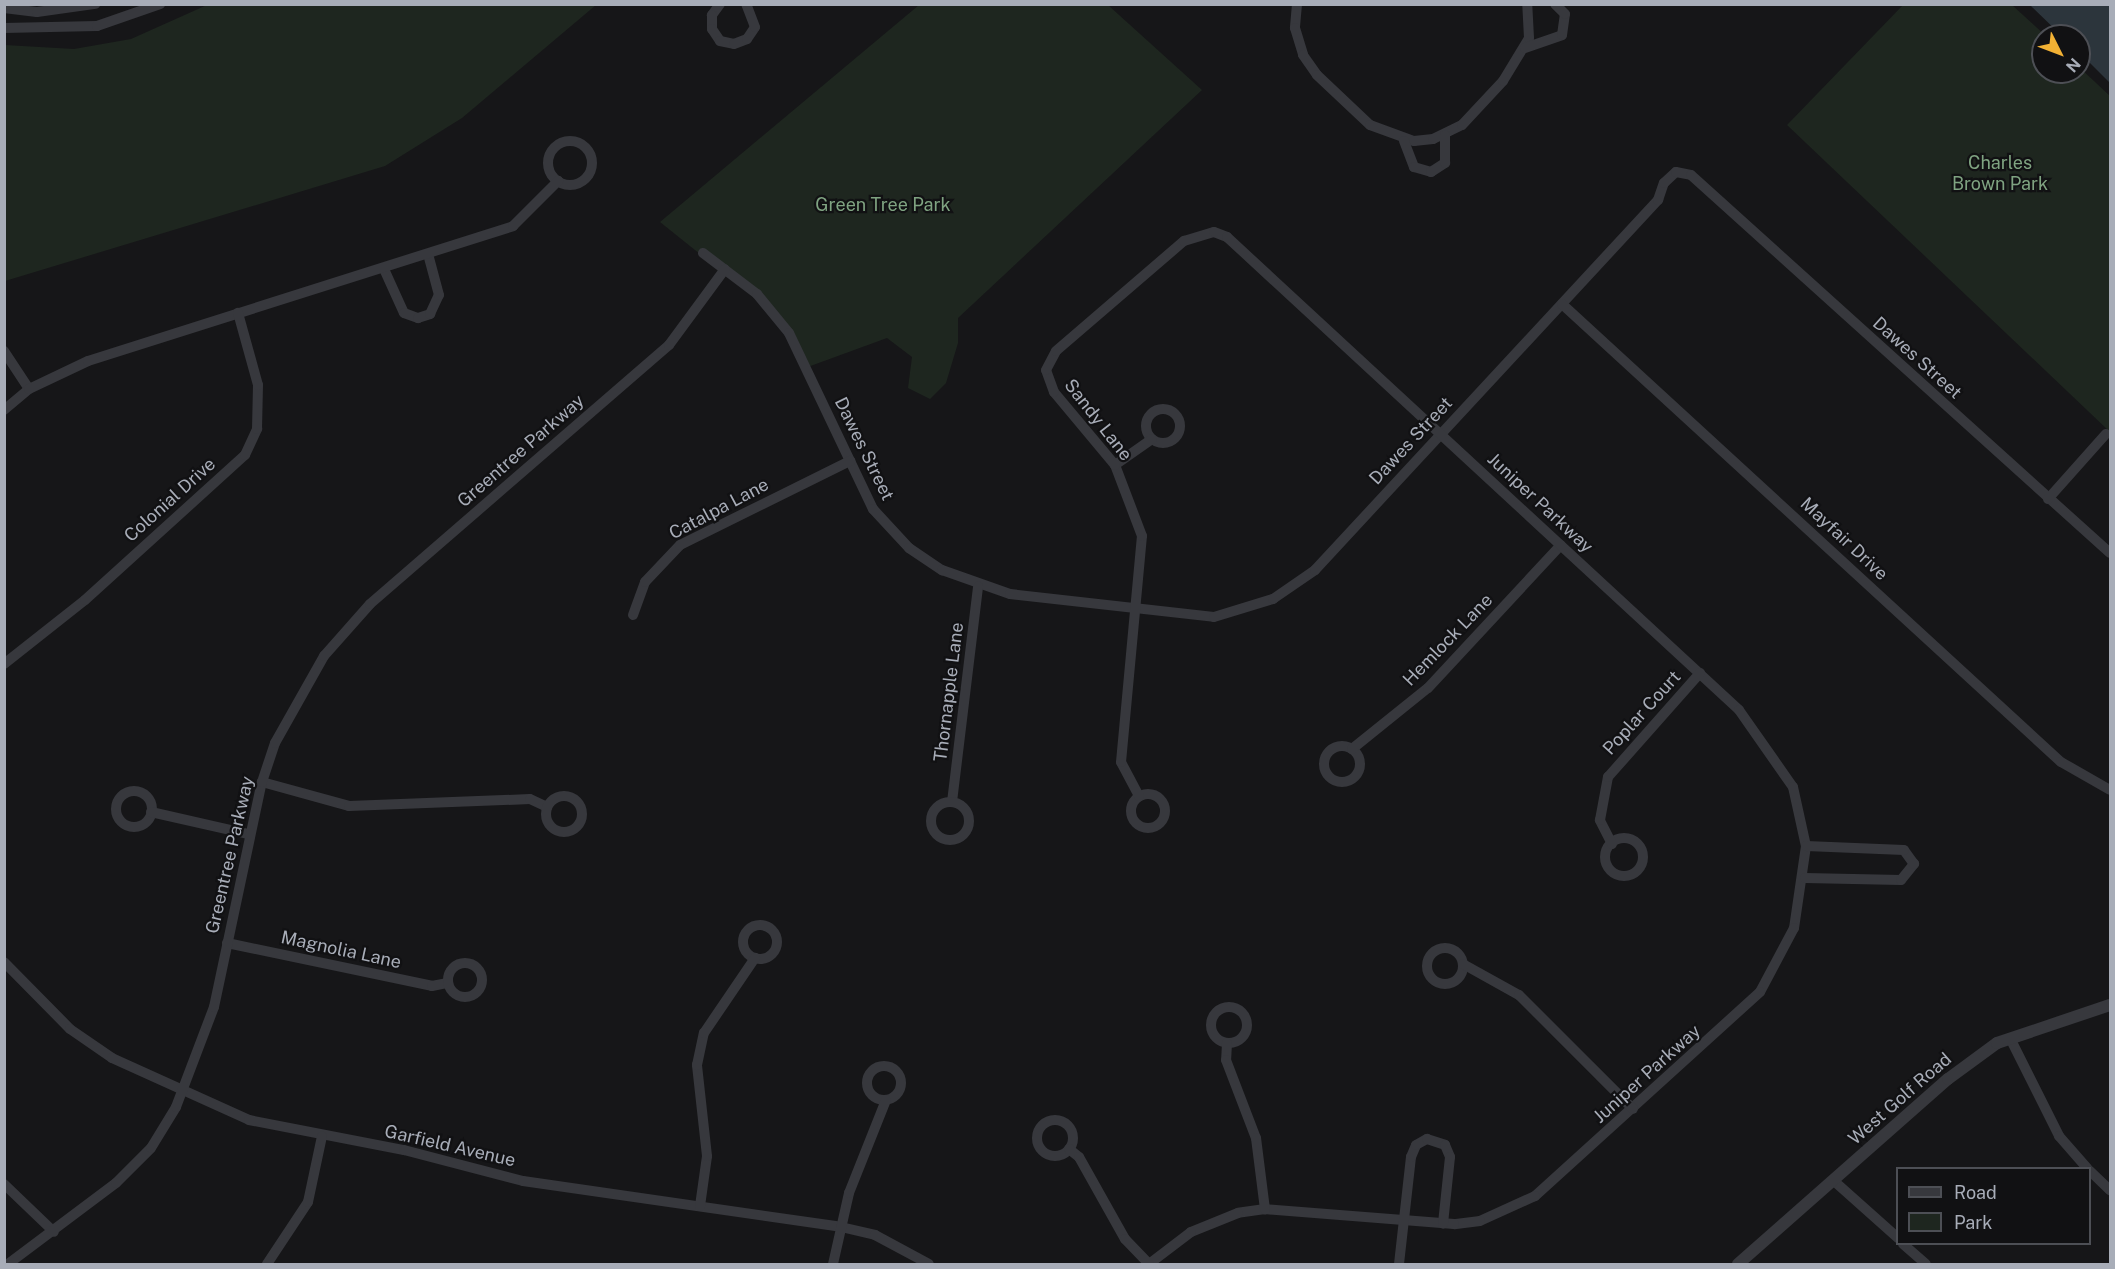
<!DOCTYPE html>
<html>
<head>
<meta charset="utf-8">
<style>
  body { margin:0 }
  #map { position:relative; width:2115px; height:1269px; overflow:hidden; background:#161618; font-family:"Public Sans",sans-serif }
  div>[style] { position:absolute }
  .green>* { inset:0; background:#1e261f }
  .water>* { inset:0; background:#2c353c }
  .minor>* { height:10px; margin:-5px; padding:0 5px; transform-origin:5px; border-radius:5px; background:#37383d }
  .minor>.ring { margin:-5px; padding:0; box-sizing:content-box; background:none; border:10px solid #37383d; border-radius:50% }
  .tertiary>* { height:12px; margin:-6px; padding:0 6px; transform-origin:6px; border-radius:6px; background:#37383d }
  span { translate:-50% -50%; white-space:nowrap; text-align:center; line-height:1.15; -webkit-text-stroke:4.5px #111113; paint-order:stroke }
  .park-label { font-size:18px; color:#7fa381 }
  .street-label { font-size:18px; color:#a8adb8 }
  .frame { position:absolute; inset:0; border:6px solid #a8adb8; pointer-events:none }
  .legend { position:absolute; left:1896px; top:1167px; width:195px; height:78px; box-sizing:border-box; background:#111113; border:2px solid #4d4f55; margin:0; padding:8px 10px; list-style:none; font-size:18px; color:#a8adb8 }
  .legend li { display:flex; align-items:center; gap:12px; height:30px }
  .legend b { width:30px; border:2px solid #4d4f55 }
  .north { position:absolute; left:2031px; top:24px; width:60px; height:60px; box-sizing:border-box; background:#111113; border:2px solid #4d4f55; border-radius:50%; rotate:132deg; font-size:16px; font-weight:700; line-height:24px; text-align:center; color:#a8adb8 }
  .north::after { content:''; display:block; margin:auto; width:21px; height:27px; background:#f2b134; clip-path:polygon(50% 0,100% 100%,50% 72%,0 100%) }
</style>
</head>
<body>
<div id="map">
  <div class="green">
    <div style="clip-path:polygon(207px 5px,207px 4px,596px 5px,462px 118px,385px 166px,5px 281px,5px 45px,74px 49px,131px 39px)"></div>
    <div style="clip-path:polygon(919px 5px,1108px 5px,1202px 90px,958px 318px,958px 343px,946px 383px,930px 399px,908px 388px,912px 357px,887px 338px,805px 368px,776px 315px,660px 222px)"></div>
    <div style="clip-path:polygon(1903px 5px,2012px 5px,2046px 36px,2043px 72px,2079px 72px,2079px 67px,2110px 96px,2110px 432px,1787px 125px)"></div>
  </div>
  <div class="water">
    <div style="clip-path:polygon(2030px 5px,2110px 5px,2110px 83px,2079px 52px,2079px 36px,2062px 36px)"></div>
  </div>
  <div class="minor">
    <div style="left:720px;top:4px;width:14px;rotate:126deg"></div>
    <div style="left:712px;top:15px;width:14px;rotate:90deg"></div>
    <div style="left:712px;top:29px;width:14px;rotate:56deg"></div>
    <div style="left:720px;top:41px;width:14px;rotate:12deg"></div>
    <div style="left:734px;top:44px;width:14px;rotate:-21deg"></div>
    <div style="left:747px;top:39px;width:14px;rotate:-56deg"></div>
    <div style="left:755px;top:27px;width:25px;rotate:-111deg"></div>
    <div style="left:1297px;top:4px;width:24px;rotate:95deg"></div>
    <div style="left:1295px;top:28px;width:28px;rotate:73deg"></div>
    <div style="left:1303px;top:55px;width:24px;rotate:55deg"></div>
    <div style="left:1317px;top:75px;width:73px;rotate:43.3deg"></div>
    <div style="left:1370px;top:125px;width:47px;rotate:20deg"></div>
    <div style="left:1414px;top:141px;width:19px;rotate:-6deg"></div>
    <div style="left:1433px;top:139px;width:32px;rotate:-26deg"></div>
    <div style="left:1462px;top:125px;width:60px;rotate:-47deg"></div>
    <div style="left:1503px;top:81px;width:50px;rotate:-58.8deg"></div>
    <div style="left:1529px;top:38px;width:34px;rotate:-93deg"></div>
    <div style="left:4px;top:8px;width:33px;rotate:7deg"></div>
    <div style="left:37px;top:12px;width:59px;rotate:-7.9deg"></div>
    <div style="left:4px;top:28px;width:93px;rotate:-1.2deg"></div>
    <div style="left:97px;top:26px;width:67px;rotate:-19.2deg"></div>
    <div style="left:1525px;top:48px;width:39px;rotate:-19deg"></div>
    <div style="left:1562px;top:35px;width:21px;rotate:-82deg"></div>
    <div style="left:1565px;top:14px;width:14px;rotate:-135deg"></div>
    <div class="ring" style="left:548px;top:141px;width:34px;height:34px"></div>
    <div style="left:1404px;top:141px;width:28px;rotate:69deg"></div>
    <div style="left:1414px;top:167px;width:18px;rotate:16deg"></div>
    <div style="left:1431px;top:172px;width:17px;rotate:-33deg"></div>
    <div style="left:1445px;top:163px;width:28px;rotate:-90deg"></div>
    <div style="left:703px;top:253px;width:68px;rotate:37.2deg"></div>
    <div style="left:757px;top:294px;width:50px;rotate:50.6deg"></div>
    <div style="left:789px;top:333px;width:195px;rotate:64.5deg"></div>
    <div style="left:873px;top:509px;width:53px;rotate:47.3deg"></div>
    <div style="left:909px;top:548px;width:40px;rotate:34deg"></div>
    <div style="left:942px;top:570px;width:72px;rotate:19.4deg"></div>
    <div style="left:1010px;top:594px;width:205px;rotate:6.4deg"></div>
    <div style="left:1214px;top:617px;width:62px;rotate:-17deg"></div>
    <div style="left:1273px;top:599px;width:51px;rotate:-34.6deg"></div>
    <div style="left:1315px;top:570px;width:505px;rotate:-47.17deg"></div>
    <div style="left:1658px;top:200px;width:18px;rotate:-71deg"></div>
    <div style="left:1664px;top:183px;width:16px;rotate:-43deg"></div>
    <div style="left:1676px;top:172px;width:15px;rotate:11deg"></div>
    <div style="left:1691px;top:175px;width:564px;rotate:42.06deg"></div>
    <div style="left:384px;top:269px;width:48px;rotate:65.6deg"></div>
    <div style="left:404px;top:313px;width:15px;rotate:20deg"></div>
    <div style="left:418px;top:318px;width:13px;rotate:-18deg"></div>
    <div style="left:430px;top:314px;width:21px;rotate:-65deg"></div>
    <div style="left:439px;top:295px;width:42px;rotate:-105deg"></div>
    <div style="left:1562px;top:304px;width:677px;rotate:42.55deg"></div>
    <div style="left:2061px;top:762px;width:56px;rotate:29.7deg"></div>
    <div style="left:4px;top:351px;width:45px;rotate:56.7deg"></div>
    <div class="ring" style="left:1146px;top:409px;width:24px;height:24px"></div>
    <div style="left:4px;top:410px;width:33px;rotate:-40deg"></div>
    <div style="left:29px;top:389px;width:65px;rotate:-25.4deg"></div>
    <div style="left:88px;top:361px;width:446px;rotate:-17.6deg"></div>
    <div style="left:513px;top:226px;width:64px;rotate:-45deg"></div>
    <div style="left:1115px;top:465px;width:45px;rotate:-35.1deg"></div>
    <div style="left:2048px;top:499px;width:87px;rotate:-48.3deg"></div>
    <div style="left:633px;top:615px;width:35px;rotate:-70deg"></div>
    <div style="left:645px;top:582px;width:51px;rotate:-46.6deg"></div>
    <div style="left:680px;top:545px;width:190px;rotate:-26.3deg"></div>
    <div style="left:4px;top:664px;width:103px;rotate:-38.3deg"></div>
    <div style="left:85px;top:600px;width:216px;rotate:-42.2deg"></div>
    <div style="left:245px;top:455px;width:29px;rotate:-65deg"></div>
    <div style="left:257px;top:429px;width:44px;rotate:-88.7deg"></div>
    <div style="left:258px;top:385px;width:75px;rotate:-105.5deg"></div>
    <div class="ring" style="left:1324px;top:746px;width:26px;height:26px"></div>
    <div style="left:1352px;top:749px;width:97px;rotate:-38.8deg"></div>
    <div style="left:1428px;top:688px;width:195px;rotate:-47.1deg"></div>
    <div style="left:262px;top:782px;width:90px;rotate:15.4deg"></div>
    <div style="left:349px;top:806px;width:181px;rotate:-2.2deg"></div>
    <div style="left:530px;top:799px;width:19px;rotate:25deg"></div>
    <div class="ring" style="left:116px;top:791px;width:26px;height:26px"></div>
    <div class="ring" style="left:1131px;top:794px;width:24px;height:24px"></div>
    <div style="left:1139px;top:796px;width:38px;rotate:-118deg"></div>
    <div style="left:1121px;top:762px;width:227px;rotate:-84.7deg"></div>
    <div style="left:1142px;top:536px;width:76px;rotate:-110.8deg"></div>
    <div style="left:1115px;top:465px;width:95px;rotate:-129.9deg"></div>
    <div style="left:1054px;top:392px;width:23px;rotate:-110deg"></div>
    <div style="left:1046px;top:370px;width:21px;rotate:-62deg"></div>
    <div style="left:1056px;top:351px;width:169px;rotate:-40.7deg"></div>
    <div style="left:1184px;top:241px;width:31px;rotate:-17deg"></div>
    <div style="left:1214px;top:232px;width:14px;rotate:21deg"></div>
    <div style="left:1227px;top:237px;width:697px;rotate:42.73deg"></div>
    <div style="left:1739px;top:710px;width:94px;rotate:55deg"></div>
    <div style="left:1793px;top:787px;width:60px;rotate:77.6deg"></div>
    <div style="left:1806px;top:846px;width:83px;rotate:98.3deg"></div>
    <div style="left:1794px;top:928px;width:72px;rotate:118deg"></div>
    <div style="left:1760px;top:992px;width:304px;rotate:137.8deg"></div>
    <div style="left:1535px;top:1196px;width:60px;rotate:155.6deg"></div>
    <div style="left:1480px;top:1221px;width:26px;rotate:173deg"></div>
    <div style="left:1454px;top:1224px;width:190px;rotate:-175.5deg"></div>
    <div style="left:1265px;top:1209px;width:27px;rotate:172deg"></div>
    <div style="left:1238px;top:1213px;width:51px;rotate:158deg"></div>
    <div style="left:1191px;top:1232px;width:53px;rotate:142.7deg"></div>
    <div class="ring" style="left:546px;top:796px;width:26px;height:26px"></div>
    <div style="left:952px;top:802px;width:217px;rotate:-83.1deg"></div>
    <div class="ring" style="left:931px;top:802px;width:28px;height:28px"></div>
    <div style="left:151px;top:812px;width:99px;rotate:12.8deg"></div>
    <div class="ring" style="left:1605px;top:838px;width:28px;height:28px"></div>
    <div style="left:1612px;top:844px;width:27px;rotate:-117deg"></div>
    <div style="left:1600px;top:820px;width:44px;rotate:-79.5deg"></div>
    <div style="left:1608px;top:777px;width:139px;rotate:-48.5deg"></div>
    <div style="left:1805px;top:878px;width:96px;rotate:1.2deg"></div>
    <div style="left:1901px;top:880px;width:21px;rotate:-51deg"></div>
    <div style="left:1914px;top:864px;width:17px;rotate:-126deg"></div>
    <div style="left:1904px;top:850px;width:98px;rotate:-177.7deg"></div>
    <div class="ring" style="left:743px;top:925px;width:24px;height:24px"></div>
    <div style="left:227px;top:943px;width:209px;rotate:11.8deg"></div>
    <div style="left:432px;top:986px;width:16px;rotate:-11deg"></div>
    <div class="ring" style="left:1427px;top:948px;width:26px;height:26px"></div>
    <div style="left:4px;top:962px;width:94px;rotate:45.4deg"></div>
    <div style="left:70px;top:1029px;width:51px;rotate:34.6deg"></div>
    <div style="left:112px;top:1058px;width:150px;rotate:24.3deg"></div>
    <div style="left:249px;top:1120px;width:158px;rotate:11deg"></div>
    <div style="left:404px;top:1150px;width:123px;rotate:14.6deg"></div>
    <div style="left:523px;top:1181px;width:321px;rotate:8.2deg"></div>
    <div style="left:841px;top:1227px;width:35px;rotate:13deg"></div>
    <div style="left:875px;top:1235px;width:61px;rotate:28.2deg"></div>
    <div class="ring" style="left:448px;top:963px;width:24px;height:24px"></div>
    <div style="left:1463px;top:964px;width:64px;rotate:29deg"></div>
    <div style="left:1519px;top:995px;width:161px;rotate:45deg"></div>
    <div class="ring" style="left:1211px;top:1007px;width:26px;height:26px"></div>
    <div style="left:2010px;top:1038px;width:110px;rotate:63.4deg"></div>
    <div style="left:2059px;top:1136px;width:43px;rotate:48.8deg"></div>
    <div style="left:1227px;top:1043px;width:17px;rotate:93deg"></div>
    <div style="left:1226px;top:1060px;width:84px;rotate:69deg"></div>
    <div style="left:1256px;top:1138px;width:72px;rotate:82.8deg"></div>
    <div class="ring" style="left:867px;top:1066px;width:24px;height:24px"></div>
    <div class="ring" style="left:1037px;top:1120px;width:26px;height:26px"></div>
    <div style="left:1069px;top:1149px;width:13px;rotate:39deg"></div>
    <div style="left:1079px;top:1157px;width:94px;rotate:60.7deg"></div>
    <div style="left:1125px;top:1239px;width:35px;rotate:46deg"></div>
    <div style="left:2090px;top:1171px;width:28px;rotate:44deg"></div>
    <div style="left:1834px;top:1181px;width:86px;rotate:41.7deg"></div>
    <div style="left:4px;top:1184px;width:69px;rotate:43.8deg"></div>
    <div style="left:700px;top:1206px;width:50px;rotate:-82deg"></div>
    <div style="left:707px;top:1156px;width:92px;rotate:-96.3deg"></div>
    <div style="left:697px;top:1065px;width:33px;rotate:-78deg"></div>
    <div style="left:704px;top:1033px;width:91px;rotate:-55.8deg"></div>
    <div style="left:1903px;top:1244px;width:30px;rotate:41deg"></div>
    <div style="left:8px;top:1264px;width:135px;rotate:-36.9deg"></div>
    <div style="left:116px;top:1183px;width:49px;rotate:-45deg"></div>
    <div style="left:151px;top:1148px;width:48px;rotate:-58.6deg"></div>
    <div style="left:176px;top:1107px;width:107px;rotate:-69.2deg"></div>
    <div style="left:214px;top:1007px;width:230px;rotate:-78deg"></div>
    <div style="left:262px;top:782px;width:41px;rotate:-71.6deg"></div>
    <div style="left:275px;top:743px;width:100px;rotate:-60.6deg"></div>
    <div style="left:324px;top:656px;width:69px;rotate:-48.5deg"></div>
    <div style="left:370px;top:604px;width:396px;rotate:-40.9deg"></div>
    <div style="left:669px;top:345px;width:94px;rotate:-53.6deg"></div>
    <div style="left:267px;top:1264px;width:74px;rotate:-56.5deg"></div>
    <div style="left:308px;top:1202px;width:67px;rotate:-78deg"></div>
    <div style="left:833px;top:1264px;width:73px;rotate:-77.3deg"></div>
    <div style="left:849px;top:1193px;width:100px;rotate:-68.3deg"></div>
    <div style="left:1399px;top:1264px;width:108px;rotate:-83.6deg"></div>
    <div style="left:1411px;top:1157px;width:13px;rotate:-67deg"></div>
    <div style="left:1416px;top:1145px;width:13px;rotate:-29deg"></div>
    <div style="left:1427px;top:1139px;width:19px;rotate:18deg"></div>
    <div style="left:1445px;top:1145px;width:13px;rotate:67deg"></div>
    <div style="left:1450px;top:1157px;width:67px;rotate:96deg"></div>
  </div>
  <div class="tertiary">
    <div style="left:1738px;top:1264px;width:280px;rotate:-41.4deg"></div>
    <div style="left:1948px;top:1079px;width:61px;rotate:-36.3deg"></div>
    <div style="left:1997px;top:1043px;width:119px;rotate:-18.6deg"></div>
  </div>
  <div class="park-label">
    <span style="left:2000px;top:174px">Charles<br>Brown Park</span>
    <span style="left:883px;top:205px">Green Tree Park</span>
  </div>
  <div class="street-label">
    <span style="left:1917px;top:358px;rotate:42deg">Dawes Street</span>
    <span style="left:1098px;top:420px;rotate:52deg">Sandy Lane</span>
    <span style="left:1411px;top:441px;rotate:-47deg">Dawes Street</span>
    <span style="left:864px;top:449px;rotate:64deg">Dawes Street</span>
    <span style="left:521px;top:451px;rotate:-41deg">Greentree Parkway</span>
    <span style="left:170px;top:500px;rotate:-42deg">Colonial Drive</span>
    <span style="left:1540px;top:503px;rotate:43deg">Juniper Parkway</span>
    <span style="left:719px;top:509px;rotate:-28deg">Catalpa Lane</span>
    <span style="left:1844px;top:539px;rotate:43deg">Mayfair Drive</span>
    <span style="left:1448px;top:640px;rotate:-46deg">Hemlock Lane</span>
    <span style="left:949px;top:692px;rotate:-83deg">Thornapple Lane</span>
    <span style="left:1642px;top:713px;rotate:-48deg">Poplar Court</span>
    <span style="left:230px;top:855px;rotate:-77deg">Greentree Parkway</span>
    <span style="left:341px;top:950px;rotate:12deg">Magnolia Lane</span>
    <span style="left:1647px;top:1074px;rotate:-42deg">Juniper Parkway</span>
    <span style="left:1900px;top:1099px;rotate:-41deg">West Golf Road</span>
    <span style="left:450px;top:1146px;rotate:13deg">Garfield Avenue</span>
  </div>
  <div class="frame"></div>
  <ul class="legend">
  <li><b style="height:8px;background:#37383d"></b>Road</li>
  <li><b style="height:16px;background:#1e261f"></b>Park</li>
  </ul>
  <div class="north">N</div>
</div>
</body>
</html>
